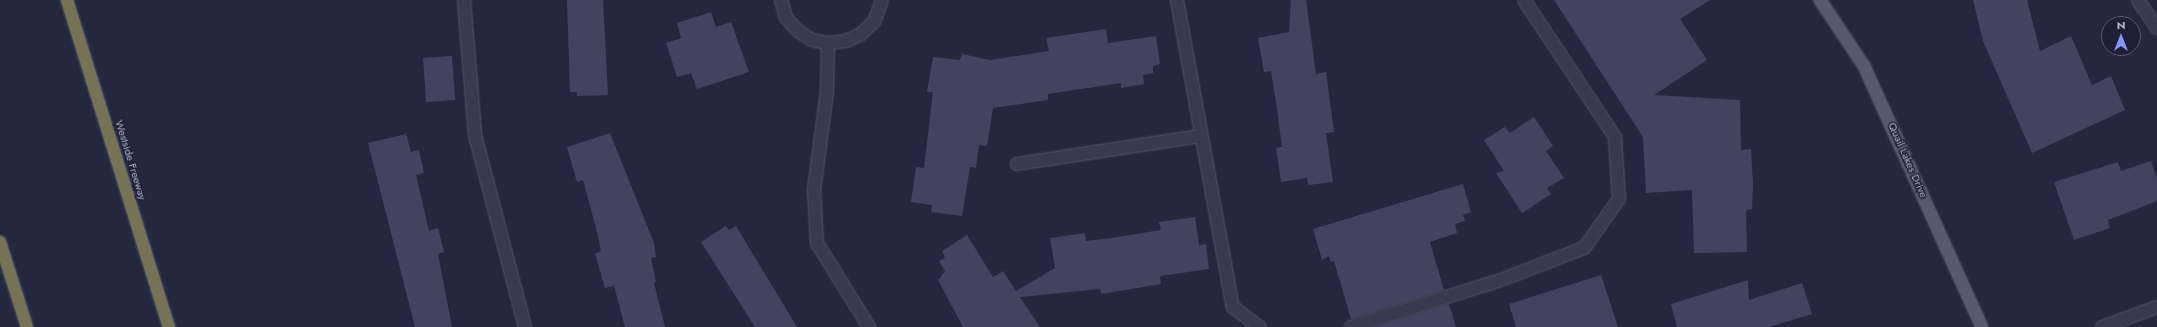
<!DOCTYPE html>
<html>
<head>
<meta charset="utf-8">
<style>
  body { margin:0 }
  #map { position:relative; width:2157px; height:327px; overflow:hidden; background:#24283f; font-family:Jost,sans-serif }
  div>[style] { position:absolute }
  .building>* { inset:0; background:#40445f; transform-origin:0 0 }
  .roads { filter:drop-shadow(0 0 1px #53566a) drop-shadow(0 0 1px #53566a) }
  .minor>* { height:12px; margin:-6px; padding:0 6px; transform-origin:6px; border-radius:6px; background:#383b4f }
  .major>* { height:12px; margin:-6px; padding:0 6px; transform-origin:6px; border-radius:6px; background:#56596f }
  .highway>* { height:12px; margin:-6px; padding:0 6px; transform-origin:6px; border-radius:6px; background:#757255 }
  span { translate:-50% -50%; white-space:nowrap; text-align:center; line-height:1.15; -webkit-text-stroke:3px #1d2034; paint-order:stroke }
  .street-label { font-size:11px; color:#b4b6ca }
  .north { position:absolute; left:2101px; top:16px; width:40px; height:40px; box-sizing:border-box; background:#1d2034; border:1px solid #595c70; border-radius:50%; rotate:0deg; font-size:11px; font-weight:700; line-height:16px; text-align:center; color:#b4b6ca }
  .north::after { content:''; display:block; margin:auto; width:14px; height:18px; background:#8994fb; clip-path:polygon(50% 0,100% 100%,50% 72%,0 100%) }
</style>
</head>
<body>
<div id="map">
  <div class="building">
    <div style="clip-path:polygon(567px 0,603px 0,608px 95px,577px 96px,577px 92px,570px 92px)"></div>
    <div style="clip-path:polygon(1291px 0,1306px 0,1316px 74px,1326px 72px,1334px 132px,1326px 133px,1333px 182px,1308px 185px,1307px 178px,1281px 182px,1276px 148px,1282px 147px,1276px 102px,1271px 71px,1264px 72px,1258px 38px,1289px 32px)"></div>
    <div style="clip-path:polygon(1554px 0,1710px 0,1680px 19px,1707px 60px,1654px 95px,1740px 100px,1741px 150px,1751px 149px,1753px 185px,1752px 209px,1746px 210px,1747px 252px,1694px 253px,1692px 190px,1646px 193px,1643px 137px)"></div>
    <div style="clip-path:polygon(1973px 0,2027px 0,2040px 51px,2071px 36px,2092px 85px,2111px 76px,2125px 110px,2032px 153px,1983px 41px)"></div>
    <div style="clip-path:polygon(711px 12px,716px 27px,731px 22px,749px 72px,697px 89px,691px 73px,677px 77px,666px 43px,681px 38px,677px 23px)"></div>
    <div style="clip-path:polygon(1106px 29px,1108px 43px,1156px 36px,1160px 64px,1153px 66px,1153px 73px,1143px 75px,1144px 84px,1121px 88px,1121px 83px,1048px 94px,1048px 100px,993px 108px,987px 146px,979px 145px,976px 168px,970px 167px,962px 216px,931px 212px,932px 205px,911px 202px,916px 167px,924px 168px,933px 92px,927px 92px,933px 57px,960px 60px,962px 54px,990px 60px,1049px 51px,1046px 38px)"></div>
    <div style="left:452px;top:56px;width:44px;height:29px;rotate:86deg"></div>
    <div style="clip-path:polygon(1534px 117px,1553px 146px,1546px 151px,1564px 178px,1547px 188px,1551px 194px,1522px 213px,1496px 173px,1504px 171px,1484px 140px,1505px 127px,1510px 133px)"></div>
    <div style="clip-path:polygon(610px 133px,654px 243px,656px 257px,651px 258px,656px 282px,654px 283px,665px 327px,625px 327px,614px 286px,605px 288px,595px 254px,601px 251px,596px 228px,583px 180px,577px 182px,567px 147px)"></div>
    <div style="clip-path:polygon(406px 134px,411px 152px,419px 150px,424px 173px,416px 175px,429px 231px,438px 228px,444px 252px,438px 254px,452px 327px,415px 327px,368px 143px)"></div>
    <div style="clip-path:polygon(2151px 161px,2157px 178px,2157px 201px,2108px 220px,2110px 228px,2074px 240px,2054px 182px,2118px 162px,2121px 171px)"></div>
    <div style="clip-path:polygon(1463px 184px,1471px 212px,1463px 215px,1465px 221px,1455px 224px,1457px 233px,1430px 242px,1444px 290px,1351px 319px,1334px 261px,1331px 262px,1329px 256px,1322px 260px,1313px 229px)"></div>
    <div style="clip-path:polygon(1195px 217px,1199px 245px,1206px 244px,1209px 269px,1160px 276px,1161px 284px,1101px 294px,1100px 289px,1020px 297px,1040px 327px,963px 327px,938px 280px,945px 271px,939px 261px,945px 258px,942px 251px,967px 235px,993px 277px,1003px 271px,1016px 291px,1055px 268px,1050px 238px,1085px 233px,1086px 241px,1111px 238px,1161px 230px,1159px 222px)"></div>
    <div style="clip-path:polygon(726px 226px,729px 230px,736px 226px,797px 327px,755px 327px,701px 242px)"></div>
    <div style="clip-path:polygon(1601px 275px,1618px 327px,1516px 327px,1509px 304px)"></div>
    <div style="clip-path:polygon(1748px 280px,1749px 300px,1802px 283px,1812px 314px,1769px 327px,1677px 327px,1671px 304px)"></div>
    <div style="clip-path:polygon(1449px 304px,1456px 327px,1376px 327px)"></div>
  </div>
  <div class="roads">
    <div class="minor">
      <div style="left:464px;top:0;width:135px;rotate:85.3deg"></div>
      <div style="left:475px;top:135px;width:198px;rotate:75.4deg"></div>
      <div style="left:781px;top:0;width:19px;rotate:74deg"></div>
      <div style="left:786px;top:18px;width:18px;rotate:47deg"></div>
      <div style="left:798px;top:31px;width:17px;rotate:33deg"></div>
      <div style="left:812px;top:40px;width:16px;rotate:11deg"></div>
      <div style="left:828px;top:43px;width:18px;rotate:-6deg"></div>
      <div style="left:846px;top:41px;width:17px;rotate:-25deg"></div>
      <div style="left:861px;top:34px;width:18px;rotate:-43deg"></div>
      <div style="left:874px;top:22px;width:23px;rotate:-70deg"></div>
      <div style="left:1177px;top:0;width:312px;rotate:79.7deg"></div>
      <div style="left:1233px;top:307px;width:34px;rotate:37deg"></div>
      <div style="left:2138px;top:0;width:34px;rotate:56deg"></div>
      <div style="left:828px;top:43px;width:49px;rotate:91.2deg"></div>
      <div style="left:827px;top:92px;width:98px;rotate:97.6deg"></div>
      <div style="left:814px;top:189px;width:54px;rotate:86.8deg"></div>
      <div style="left:817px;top:243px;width:99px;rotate:58.2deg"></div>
      <div style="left:1017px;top:164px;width:186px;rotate:-8.7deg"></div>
      <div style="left:1351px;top:327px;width:157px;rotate:-17.4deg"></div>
      <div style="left:1501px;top:280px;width:89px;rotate:-21.1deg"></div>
      <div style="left:1584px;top:248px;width:60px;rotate:-54.5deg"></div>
      <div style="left:1619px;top:199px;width:62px;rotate:-93.7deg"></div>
      <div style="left:1615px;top:137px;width:164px;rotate:-123.6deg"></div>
      <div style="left:2102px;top:327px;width:59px;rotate:-20deg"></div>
    </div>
    <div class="major">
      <div style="left:1820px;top:0;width:79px;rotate:56.3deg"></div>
      <div style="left:1864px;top:66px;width:286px;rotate:65.7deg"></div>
    </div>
    <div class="highway">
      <div style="left:67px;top:0;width:343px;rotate:72.7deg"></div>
      <div style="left:0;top:242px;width:89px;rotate:72.4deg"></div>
    </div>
  </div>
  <div class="street-label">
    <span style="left:131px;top:160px;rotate:73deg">Westside Freeway</span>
    <span style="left:1908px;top:160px;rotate:66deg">Quail Lakes Drive</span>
  </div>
  <div class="north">N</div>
</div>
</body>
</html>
